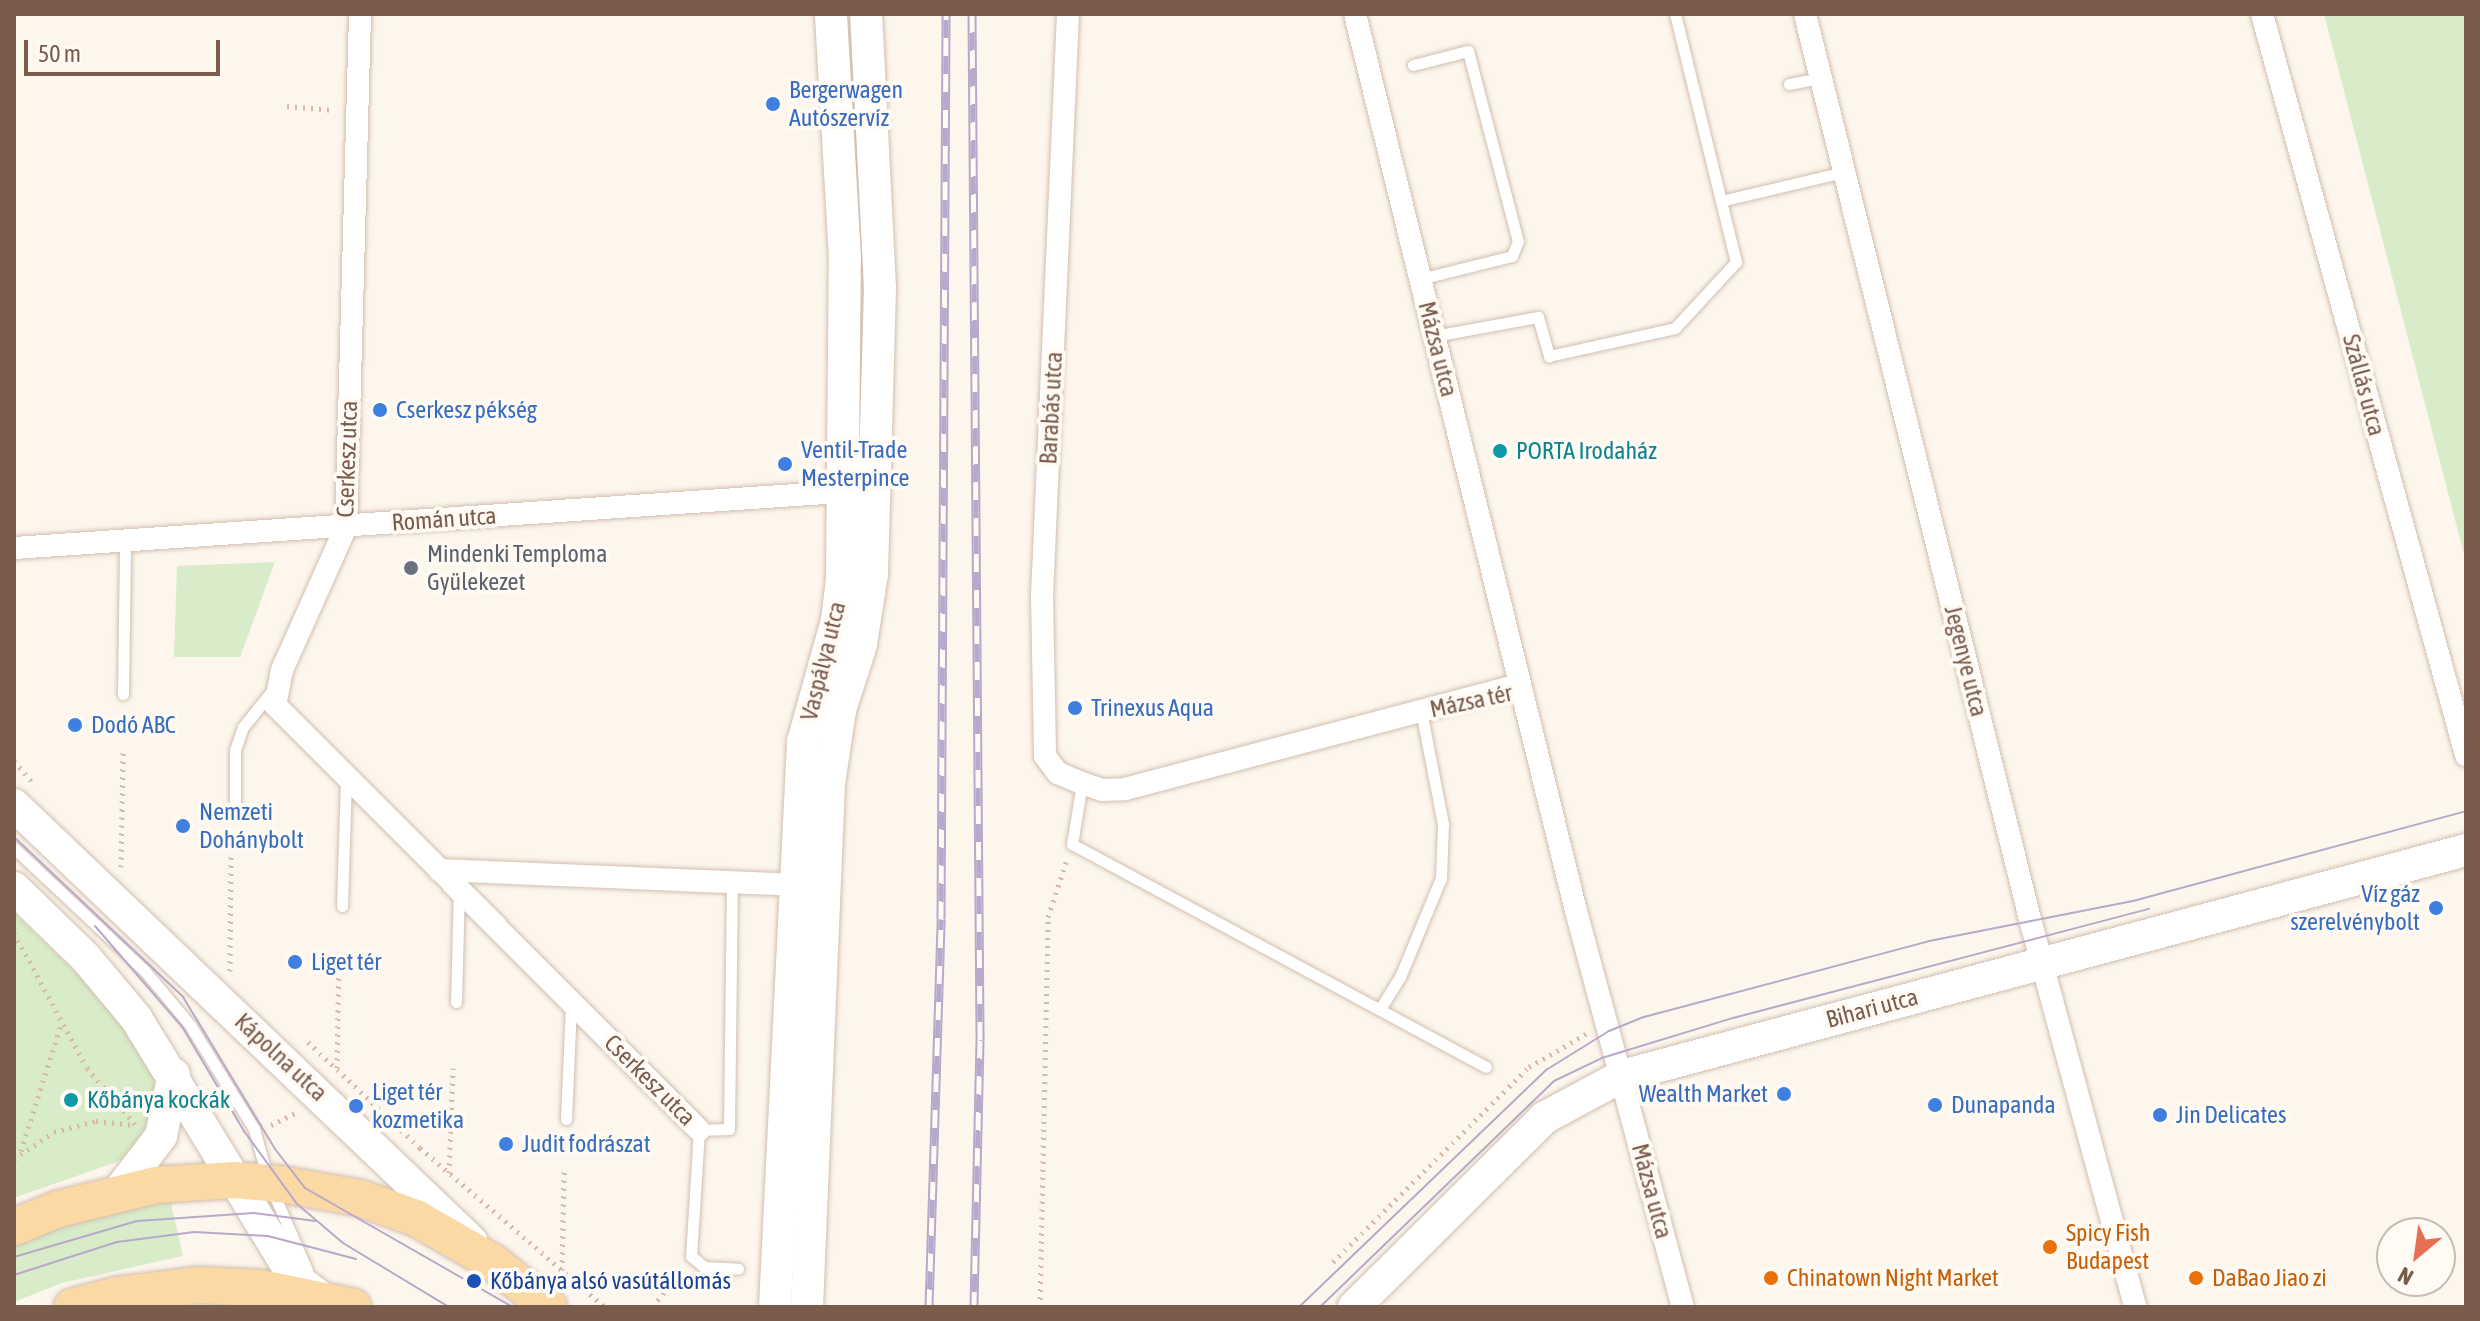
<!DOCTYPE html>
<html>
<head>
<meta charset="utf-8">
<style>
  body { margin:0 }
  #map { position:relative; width:2480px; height:1321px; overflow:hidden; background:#fdf6ec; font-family:"Asap Condensed",sans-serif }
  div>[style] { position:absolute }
  .green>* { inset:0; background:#d8ecc9 }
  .path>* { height:5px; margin-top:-2.5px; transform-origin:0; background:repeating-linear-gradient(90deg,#d9b8a5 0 2px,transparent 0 8px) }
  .roads { filter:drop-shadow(0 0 2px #d1beb0) drop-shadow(0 0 2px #d1beb0) }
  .lane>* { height:11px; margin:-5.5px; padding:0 5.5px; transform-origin:5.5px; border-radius:5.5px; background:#fff }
  .street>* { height:22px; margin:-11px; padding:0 11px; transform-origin:11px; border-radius:11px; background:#fff }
  .secondary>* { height:32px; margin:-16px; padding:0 16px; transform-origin:16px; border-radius:16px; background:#fff }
  .primary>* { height:36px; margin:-18px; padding:0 18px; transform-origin:18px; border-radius:18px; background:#fbd9a5 }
  .tram>* { height:2px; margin:-1px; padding:0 1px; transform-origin:1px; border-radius:1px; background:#b9a8c9 }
  .rail>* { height:9px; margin-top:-4.5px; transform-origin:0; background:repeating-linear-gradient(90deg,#fffaf3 0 18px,#b9a8c9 0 36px); box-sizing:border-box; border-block:2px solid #b9a8c9 }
  .dots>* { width:22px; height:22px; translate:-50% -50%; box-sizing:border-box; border:4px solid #fffaf3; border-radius:50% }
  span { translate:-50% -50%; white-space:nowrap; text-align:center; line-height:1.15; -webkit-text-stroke:8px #fffaf3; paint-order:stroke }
  .shop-label { font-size:24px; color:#366cbe }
  .left { translate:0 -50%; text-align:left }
  .right { translate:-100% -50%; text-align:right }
  .street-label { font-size:24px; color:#7a5c4d }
  .culture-label { font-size:24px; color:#0d838f }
  .worship-label { font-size:24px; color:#5b616d }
  .food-label { font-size:24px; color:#c56008 }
  .transit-label { font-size:24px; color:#164399 }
  .frame { position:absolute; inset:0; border:16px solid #7a5c4d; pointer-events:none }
  .north { position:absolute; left:2376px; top:1217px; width:80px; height:80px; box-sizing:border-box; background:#fffaf3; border:2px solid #cabbb1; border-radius:50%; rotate:209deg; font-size:22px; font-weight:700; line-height:32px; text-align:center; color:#7a5c4d }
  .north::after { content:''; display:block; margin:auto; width:28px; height:36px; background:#e76f51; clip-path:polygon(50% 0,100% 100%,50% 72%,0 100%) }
  .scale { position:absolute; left:24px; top:40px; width:196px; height:36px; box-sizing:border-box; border:4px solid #7a5c4d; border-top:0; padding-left:10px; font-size:24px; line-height:28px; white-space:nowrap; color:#7a5c4d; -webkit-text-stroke:6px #fffaf3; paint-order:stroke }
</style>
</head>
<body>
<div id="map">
  <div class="green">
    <div style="clip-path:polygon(2324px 14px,2466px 14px,2466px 562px)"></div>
    <div style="clip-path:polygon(275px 562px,240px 657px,174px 657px,177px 566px)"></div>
    <div style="clip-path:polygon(14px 913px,85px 981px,126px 1029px,155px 1077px,159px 1099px,131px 1157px,14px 1198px)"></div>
    <div style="clip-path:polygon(180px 1201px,171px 1204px,183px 1256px,62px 1283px,14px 1302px,14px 1240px,96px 1209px)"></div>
  </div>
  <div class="path">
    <div style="left:287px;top:106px;width:47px;rotate:4.9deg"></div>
    <div style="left:14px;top:761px;width:29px;rotate:49deg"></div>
    <div style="left:121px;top:867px;width:119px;rotate:-89deg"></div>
    <div style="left:14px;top:933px;width:153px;rotate:61.6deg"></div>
    <div style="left:87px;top:1068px;width:74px;rotate:49.4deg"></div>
    <div style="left:230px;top:971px;width:119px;rotate:-89.5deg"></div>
    <div style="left:308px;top:1042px;width:154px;rotate:43.4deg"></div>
    <div style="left:420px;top:1148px;width:244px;rotate:40.7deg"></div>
    <div style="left:337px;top:1068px;width:111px;rotate:-89deg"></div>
    <div style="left:271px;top:1125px;width:30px;rotate:-26deg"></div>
    <div style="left:21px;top:1151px;width:133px;rotate:-72.5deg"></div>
    <div style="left:14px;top:1159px;width:48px;rotate:-34deg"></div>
    <div style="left:54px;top:1132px;width:43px;rotate:-14.7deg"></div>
    <div style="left:96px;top:1121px;width:38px;rotate:6deg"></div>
    <div style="left:449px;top:1173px;width:105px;rotate:-87.8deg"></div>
    <div style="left:1333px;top:1262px;width:276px;rotate:-44.9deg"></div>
    <div style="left:1529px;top:1067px;width:66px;rotate:-30.1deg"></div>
    <div style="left:562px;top:1270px;width:99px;rotate:-88.8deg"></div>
    <div style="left:653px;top:1307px;width:46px;rotate:-52.9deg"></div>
    <div style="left:1040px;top:1307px;width:390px;rotate:-88.8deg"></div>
    <div style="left:1048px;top:917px;width:60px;rotate:-71.6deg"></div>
  </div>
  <div class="roads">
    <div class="lane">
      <div style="left:1413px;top:65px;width:57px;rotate:-14.3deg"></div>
      <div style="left:1468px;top:51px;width:196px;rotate:75.3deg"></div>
      <div style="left:1518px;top:241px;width:16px;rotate:112deg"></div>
      <div style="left:1512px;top:256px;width:95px;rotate:166deg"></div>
      <div style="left:1789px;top:84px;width:33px;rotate:-11deg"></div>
      <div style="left:1721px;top:201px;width:126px;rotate:-13.3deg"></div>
      <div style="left:1434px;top:336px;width:106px;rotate:-10.4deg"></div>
      <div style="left:1538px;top:317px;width:41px;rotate:74.2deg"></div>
      <div style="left:1549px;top:356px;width:129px;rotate:-12.5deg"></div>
      <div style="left:1675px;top:328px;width:90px;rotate:-47.3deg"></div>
      <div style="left:1736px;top:262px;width:255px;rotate:-103.8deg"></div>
      <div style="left:123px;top:694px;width:152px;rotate:-89.2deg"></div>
      <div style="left:1082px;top:783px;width:62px;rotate:99.3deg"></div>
      <div style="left:1072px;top:844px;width:470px;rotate:28.3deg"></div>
      <div style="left:235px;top:801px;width:51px;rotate:-90deg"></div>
      <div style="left:235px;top:750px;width:24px;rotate:-71deg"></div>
      <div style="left:243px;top:727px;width:51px;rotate:-51.3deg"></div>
      <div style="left:14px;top:848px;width:180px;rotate:43.2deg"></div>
      <div style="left:145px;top:971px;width:70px;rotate:50.2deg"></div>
      <div style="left:190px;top:1025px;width:122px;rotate:58.4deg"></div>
      <div style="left:254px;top:1129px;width:56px;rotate:74.5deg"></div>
      <div style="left:269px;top:1183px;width:95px;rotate:66.4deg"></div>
      <div style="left:732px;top:882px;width:247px;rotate:90.7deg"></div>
      <div style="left:729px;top:1129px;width:30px;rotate:178deg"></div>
      <div style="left:699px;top:1130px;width:126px;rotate:93.6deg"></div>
      <div style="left:691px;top:1256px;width:17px;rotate:40deg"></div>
      <div style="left:704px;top:1267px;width:34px;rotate:3deg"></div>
      <div style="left:342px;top:906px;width:127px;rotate:-88.2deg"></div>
      <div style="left:456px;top:1002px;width:112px;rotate:-88.5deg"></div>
      <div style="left:1380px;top:1009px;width:38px;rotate:-58deg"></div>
      <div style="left:1400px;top:977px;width:107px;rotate:-67.5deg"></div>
      <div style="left:1441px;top:878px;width:54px;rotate:-87.9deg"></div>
      <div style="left:1443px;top:824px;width:115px;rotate:-101deg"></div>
      <div style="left:566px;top:1119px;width:115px;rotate:-87.5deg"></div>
    </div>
    <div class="street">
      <div style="left:360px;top:14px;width:513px;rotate:91.56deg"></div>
      <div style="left:346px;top:527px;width:157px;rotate:114.1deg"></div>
      <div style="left:282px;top:670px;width:36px;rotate:101deg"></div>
      <div style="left:275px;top:705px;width:600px;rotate:45.07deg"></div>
      <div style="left:1068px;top:14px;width:583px;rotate:92.56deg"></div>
      <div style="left:1042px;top:596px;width:160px;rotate:88.9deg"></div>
      <div style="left:1045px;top:756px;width:21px;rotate:53deg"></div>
      <div style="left:1058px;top:773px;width:26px;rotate:23deg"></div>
      <div style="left:1082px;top:783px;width:21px;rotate:19deg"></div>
      <div style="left:1102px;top:790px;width:23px;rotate:-2deg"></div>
      <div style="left:1125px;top:789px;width:408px;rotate:-14.8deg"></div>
      <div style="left:1355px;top:14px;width:924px;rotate:76.16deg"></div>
      <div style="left:1576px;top:911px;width:410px;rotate:74.9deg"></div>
      <div style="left:1805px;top:14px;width:937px;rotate:76.04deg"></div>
      <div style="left:2031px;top:923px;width:398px;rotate:74.8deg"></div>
      <div style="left:2262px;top:14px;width:769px;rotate:74.61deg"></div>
      <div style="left:14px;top:548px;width:842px;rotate:-3.88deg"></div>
      <div style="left:439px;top:870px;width:355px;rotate:2.4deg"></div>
    </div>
    <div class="secondary">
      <div style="left:14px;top:805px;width:632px;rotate:43.65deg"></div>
      <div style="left:14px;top:888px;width:99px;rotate:44.2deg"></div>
      <div style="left:85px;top:957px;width:80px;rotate:50.1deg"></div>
      <div style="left:136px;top:1018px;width:305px;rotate:58.6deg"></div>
      <div style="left:295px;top:1278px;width:31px;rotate:37deg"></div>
      <div style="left:119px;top:1191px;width:69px;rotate:-52.6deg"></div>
      <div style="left:161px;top:1136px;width:63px;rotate:-78.2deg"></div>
      <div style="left:775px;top:1307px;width:566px;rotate:-87.16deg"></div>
      <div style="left:803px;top:742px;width:127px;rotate:-74.4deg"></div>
      <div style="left:837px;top:620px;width:41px;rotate:-83deg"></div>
      <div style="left:842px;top:579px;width:321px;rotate:-89.5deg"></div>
      <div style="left:845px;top:258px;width:244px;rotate:-93.3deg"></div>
      <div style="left:807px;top:1307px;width:523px;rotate:-87.59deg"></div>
      <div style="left:829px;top:784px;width:75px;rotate:-81.5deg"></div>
      <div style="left:840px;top:710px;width:69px;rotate:-72.3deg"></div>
      <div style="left:861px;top:644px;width:71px;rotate:-81.1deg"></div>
      <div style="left:872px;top:574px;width:286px;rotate:-88.4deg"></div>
      <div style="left:880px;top:288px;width:274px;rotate:-92.9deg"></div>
      <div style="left:1354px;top:1307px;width:268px;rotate:-44.8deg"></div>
      <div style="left:1544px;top:1118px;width:89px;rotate:-28.3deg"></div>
      <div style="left:1622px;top:1076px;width:874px;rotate:-14.99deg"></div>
    </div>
    <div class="primary">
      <div style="left:14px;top:1227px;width:48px;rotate:-22.2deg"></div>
      <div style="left:58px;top:1209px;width:101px;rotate:-13.8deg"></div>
      <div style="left:156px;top:1185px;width:78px;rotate:-3.7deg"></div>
      <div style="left:234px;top:1180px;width:46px;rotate:5deg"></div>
      <div style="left:280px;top:1184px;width:81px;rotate:9.9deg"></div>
      <div style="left:360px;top:1198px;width:59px;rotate:19.7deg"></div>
      <div style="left:416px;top:1218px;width:90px;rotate:30deg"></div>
      <div style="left:494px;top:1263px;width:70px;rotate:38.7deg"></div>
      <div style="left:72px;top:1307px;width:47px;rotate:-14.9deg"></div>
      <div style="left:117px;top:1295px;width:83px;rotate:-7deg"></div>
      <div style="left:199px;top:1285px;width:61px;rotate:2.8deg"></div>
      <div style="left:260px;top:1288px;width:95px;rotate:11.5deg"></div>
    </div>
  </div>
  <div class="tram">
    <div style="left:14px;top:837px;width:233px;rotate:43.4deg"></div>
    <div style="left:183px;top:997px;width:178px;rotate:58.8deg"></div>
    <div style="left:275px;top:1149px;width:49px;rotate:52.4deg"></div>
    <div style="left:305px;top:1188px;width:240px;rotate:29.8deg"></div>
    <div style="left:95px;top:926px;width:135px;rotate:49.2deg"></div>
    <div style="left:183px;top:1028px;width:120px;rotate:59.4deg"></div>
    <div style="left:244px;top:1131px;width:90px;rotate:54deg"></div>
    <div style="left:297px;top:1204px;width:60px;rotate:40.3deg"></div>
    <div style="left:343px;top:1243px;width:124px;rotate:31.1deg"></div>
    <div style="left:14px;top:1257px;width:128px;rotate:-16.3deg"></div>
    <div style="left:137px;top:1221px;width:117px;rotate:-3.9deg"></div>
    <div style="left:254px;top:1213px;width:62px;rotate:7.5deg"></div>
    <div style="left:14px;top:1275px;width:108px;rotate:-17.8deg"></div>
    <div style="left:117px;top:1242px;width:78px;rotate:-7.4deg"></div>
    <div style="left:194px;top:1232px;width:74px;rotate:3.1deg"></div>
    <div style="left:268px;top:1236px;width:91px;rotate:14.6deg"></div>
    <div style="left:1299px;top:1307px;width:342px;rotate:-43.8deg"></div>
    <div style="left:1546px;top:1070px;width:74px;rotate:-31.8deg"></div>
    <div style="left:1609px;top:1031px;width:38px;rotate:-22deg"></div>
    <div style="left:1644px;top:1017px;width:295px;rotate:-14.9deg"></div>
    <div style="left:1929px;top:941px;width:208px;rotate:-11.1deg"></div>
    <div style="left:2133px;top:901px;width:345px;rotate:-15.1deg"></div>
    <div style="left:1320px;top:1307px;width:325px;rotate:-44deg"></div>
    <div style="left:1554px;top:1081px;width:53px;rotate:-25.6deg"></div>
    <div style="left:1602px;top:1058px;width:137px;rotate:-17deg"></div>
    <div style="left:1733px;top:1018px;width:430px;rotate:-14.7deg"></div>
  </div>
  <div class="rail">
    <div style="left:972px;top:14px;width:1026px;rotate:89.55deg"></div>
    <div style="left:980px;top:1040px;width:267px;rotate:91.3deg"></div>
    <div style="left:929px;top:1307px;width:388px;rotate:-88.2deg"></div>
    <div style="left:941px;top:919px;width:905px;rotate:-89.68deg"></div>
  </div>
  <div class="dots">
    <div style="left:773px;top:104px;background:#3f7fe0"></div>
    <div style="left:380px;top:410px;background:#3f7fe0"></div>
    <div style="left:1500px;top:451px;background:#0f9aa8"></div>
    <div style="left:785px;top:464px;background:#3f7fe0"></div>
    <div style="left:411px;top:568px;background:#6b7280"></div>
    <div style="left:1075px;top:708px;background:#3f7fe0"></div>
    <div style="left:75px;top:725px;background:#3f7fe0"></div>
    <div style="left:183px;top:826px;background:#3f7fe0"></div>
    <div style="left:2436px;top:908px;background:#3f7fe0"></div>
    <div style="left:295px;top:962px;background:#3f7fe0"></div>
    <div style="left:1784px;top:1094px;background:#3f7fe0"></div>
    <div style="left:71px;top:1100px;background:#0f9aa8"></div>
    <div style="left:1935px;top:1105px;background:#3f7fe0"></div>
    <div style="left:356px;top:1106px;background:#3f7fe0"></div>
    <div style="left:2160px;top:1115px;background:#3f7fe0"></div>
    <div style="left:506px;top:1144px;background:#3f7fe0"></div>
    <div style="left:2050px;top:1247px;background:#e8710a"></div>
    <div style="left:1771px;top:1278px;background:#e8710a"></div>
    <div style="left:2196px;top:1278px;background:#e8710a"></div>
    <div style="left:474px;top:1281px;background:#1a4fb4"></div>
  </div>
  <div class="shop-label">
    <span class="left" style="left:789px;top:104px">Bergerwagen<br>Autószervíz</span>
    <span class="left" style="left:396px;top:410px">Cserkesz pékség</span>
    <span class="left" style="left:801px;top:464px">Ventil-Trade<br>Mesterpince</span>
    <span class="left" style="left:1091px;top:708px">Trinexus Aqua</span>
    <span class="left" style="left:91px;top:725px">Dodó ABC</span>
    <span class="left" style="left:199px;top:826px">Nemzeti<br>Dohánybolt</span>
    <span class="right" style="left:2420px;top:908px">Víz gáz<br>szerelvénybolt</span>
    <span class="left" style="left:311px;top:962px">Liget tér</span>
    <span class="left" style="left:372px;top:1106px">Liget tér<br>kozmetika</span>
    <span class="right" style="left:1768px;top:1094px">Wealth Market</span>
    <span class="left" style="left:1951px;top:1105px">Dunapanda</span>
    <span class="left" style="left:2176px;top:1115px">Jin Delicates</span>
    <span class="left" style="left:522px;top:1144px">Judit fodrászat</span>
  </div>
  <div class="street-label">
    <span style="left:1438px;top:349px;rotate:76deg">Mázsa utca</span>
    <span style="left:2364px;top:385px;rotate:75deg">Szállás utca</span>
    <span style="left:1051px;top:408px;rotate:-87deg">Barabás utca</span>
    <span style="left:347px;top:459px;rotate:-88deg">Cserkesz utca</span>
    <span style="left:444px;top:519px;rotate:-4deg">Román utca</span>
    <span style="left:823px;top:661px;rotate:-76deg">Vaspálya utca</span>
    <span style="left:1966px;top:661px;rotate:76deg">Jegenye utca</span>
    <span style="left:1471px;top:701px;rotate:-12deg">Mázsa tér</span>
    <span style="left:1872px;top:1008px;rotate:-15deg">Bihari utca</span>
    <span style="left:281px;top:1057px;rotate:43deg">Kápolna utca</span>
    <span style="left:650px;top:1080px;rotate:45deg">Cserkesz utca</span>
    <span style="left:1652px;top:1191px;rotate:75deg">Mázsa utca</span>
  </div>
  <div class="culture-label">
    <span class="left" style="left:1516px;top:451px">PORTA Irodaház</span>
    <span class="left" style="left:87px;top:1100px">Kőbánya kockák</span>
  </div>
  <div class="worship-label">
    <span class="left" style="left:427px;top:568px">Mindenki Temploma<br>Gyülekezet</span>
  </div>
  <div class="food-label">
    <span class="left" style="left:2066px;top:1247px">Spicy Fish<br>Budapest</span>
    <span class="left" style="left:1787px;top:1278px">Chinatown Night Market</span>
    <span class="left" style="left:2212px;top:1278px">DaBao Jiao zi</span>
  </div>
  <div class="transit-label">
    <span class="left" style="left:490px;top:1281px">Kőbánya alsó vasútállomás</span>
  </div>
  <div class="frame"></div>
  <div class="north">N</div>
  <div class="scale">50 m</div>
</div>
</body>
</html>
